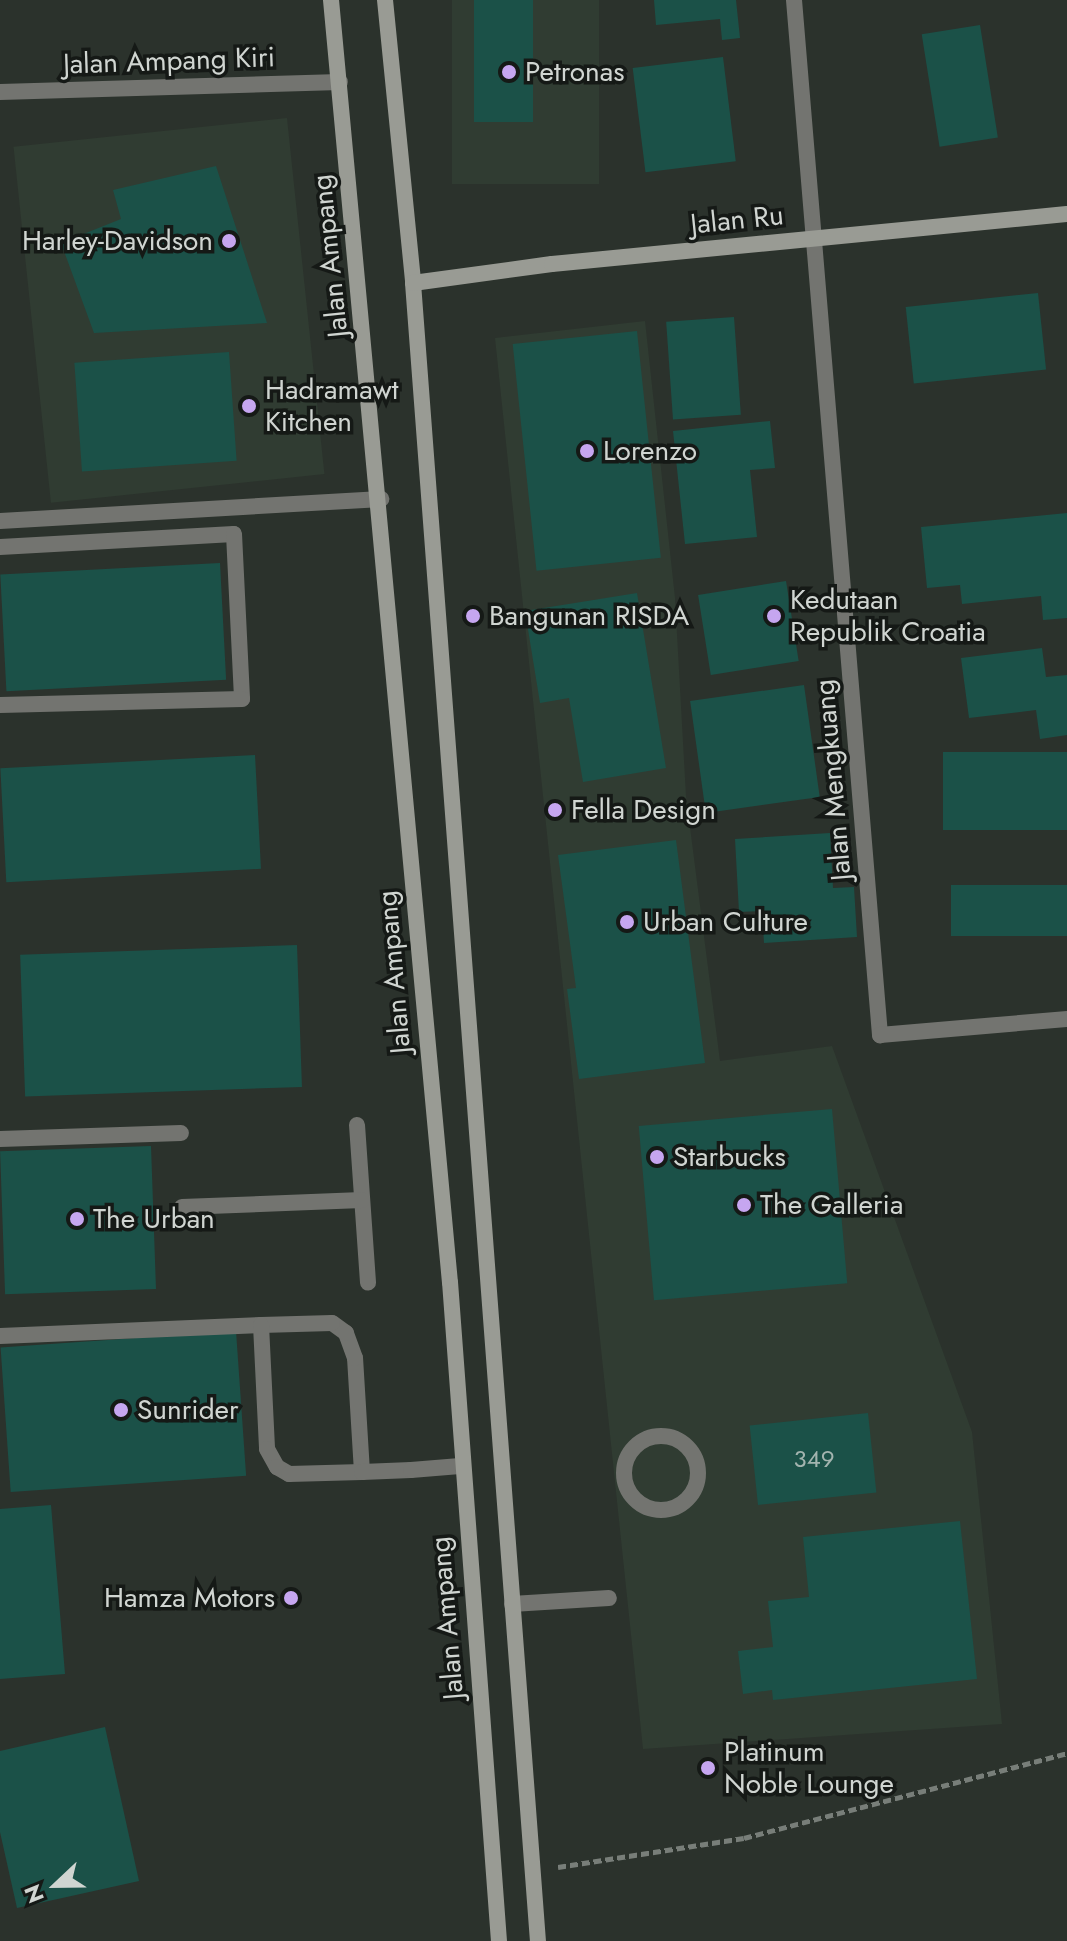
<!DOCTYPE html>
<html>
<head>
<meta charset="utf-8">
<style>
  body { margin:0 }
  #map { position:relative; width:1067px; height:1941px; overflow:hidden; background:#2b322c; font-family:Jost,sans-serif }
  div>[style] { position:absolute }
  .built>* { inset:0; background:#303c32; transform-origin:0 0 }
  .building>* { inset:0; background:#1b5148; transform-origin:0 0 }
  .path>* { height:5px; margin-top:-2.5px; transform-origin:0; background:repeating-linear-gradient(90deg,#787e79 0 8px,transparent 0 12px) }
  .lane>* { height:16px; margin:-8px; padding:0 8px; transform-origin:8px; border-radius:8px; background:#737470 }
  .lane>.ring { margin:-8px; padding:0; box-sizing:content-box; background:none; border:16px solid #737470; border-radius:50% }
  .street>* { height:16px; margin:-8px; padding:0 8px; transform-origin:8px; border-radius:8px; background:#737470 }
  .secondary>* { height:16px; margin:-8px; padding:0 8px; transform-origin:8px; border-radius:8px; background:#999b94 }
  .dots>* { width:22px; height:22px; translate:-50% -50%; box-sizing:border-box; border:4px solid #151916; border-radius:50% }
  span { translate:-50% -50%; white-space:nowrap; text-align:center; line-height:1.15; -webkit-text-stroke:7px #151916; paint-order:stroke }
  .number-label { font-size:24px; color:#a3b4af }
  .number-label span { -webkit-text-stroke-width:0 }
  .street-label { font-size:28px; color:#d0d5d1 }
  .poi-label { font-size:28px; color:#d0d5d1 }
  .left { translate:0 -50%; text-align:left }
  .right { translate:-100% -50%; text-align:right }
  .north { position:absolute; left:16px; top:1845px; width:80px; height:80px; -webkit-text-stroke:6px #151916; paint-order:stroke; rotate:248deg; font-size:22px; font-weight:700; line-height:32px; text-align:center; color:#d0d5d1 }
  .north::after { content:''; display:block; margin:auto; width:28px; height:36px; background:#d0d5d1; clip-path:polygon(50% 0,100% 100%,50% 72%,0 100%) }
</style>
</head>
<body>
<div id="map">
  <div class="built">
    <div style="left:452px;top:0;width:147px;height:184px"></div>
    <div style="left:287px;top:118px;width:358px;height:275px;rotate:84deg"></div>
    <div style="clip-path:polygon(645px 321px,675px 598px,686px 796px,720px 1061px,832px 1046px,972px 1432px,1002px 1724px,643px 1749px,495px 338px)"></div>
  </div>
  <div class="building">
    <div style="left:474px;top:0;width:59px;height:122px"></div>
    <div style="clip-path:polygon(654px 0,736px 0,740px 38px,722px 40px,720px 19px,656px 25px)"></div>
    <div style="left:980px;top:25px;width:114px;height:59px;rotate:81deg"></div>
    <div style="left:723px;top:57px;width:105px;height:91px;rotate:83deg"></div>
    <div style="clip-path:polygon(216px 166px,267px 323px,94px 333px,61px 243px,121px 219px,113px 190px)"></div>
    <div style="left:1038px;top:293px;width:77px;height:133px;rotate:84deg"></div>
    <div style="left:734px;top:317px;width:98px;height:68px;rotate:86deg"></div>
    <div style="left:637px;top:331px;width:228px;height:125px;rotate:84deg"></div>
    <div style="left:229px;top:352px;width:109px;height:155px;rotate:86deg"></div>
    <div style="clip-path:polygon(770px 421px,775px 468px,750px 470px,757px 537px,685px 544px,673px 431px)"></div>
    <div style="clip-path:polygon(1067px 513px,1067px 618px,1043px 620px,1041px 596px,962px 604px,960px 585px,927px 588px,921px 527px)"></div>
    <div style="left:220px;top:563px;width:117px;height:220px;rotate:87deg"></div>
    <div style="left:786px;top:581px;width:81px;height:89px;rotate:81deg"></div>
    <div style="clip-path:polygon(637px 593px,666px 768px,583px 782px,569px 698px,540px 703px,525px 611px)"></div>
    <div style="clip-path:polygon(1042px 648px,1046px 677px,1067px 675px,1067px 735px,1040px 739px,1036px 710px,969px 718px,961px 658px)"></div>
    <div style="left:804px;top:685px;width:113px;height:115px;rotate:82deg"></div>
    <div style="left:1067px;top:752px;width:78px;height:124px;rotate:90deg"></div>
    <div style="left:255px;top:755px;width:114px;height:255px;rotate:87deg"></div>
    <div style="clip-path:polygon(830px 833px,833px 888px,854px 887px,857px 937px,764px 943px,762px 911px,739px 912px,735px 839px)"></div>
    <div style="clip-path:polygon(676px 840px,705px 1063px,579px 1079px,567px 989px,576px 988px,558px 855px)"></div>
    <div style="left:1067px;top:885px;width:51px;height:116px;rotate:90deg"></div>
    <div style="left:297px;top:945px;width:142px;height:277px;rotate:88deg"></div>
    <div style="left:832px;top:1109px;width:175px;height:194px;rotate:85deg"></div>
    <div style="left:151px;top:1146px;width:143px;height:151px;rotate:88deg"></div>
    <div style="left:236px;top:1331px;width:145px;height:236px;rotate:86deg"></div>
    <div style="left:868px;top:1413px;width:80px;height:119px;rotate:84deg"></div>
    <div style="clip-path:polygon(51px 1505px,65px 1674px,0 1679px,0 1509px)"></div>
    <div style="clip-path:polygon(960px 1521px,977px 1679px,773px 1700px,772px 1690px,743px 1694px,738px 1651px,773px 1647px,768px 1601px,809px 1597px,803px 1537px)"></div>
    <div style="clip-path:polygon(105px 1727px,139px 1881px,17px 1908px,0 1832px,0 1751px)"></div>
  </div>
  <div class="path">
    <div style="left:558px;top:1867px;width:188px;rotate:-8.9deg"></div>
    <div style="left:744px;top:1838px;width:334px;rotate:-14.7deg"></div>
  </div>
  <div class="lane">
    <div style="left:0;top:521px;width:382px;rotate:-3.3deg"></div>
    <div style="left:0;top:547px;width:234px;rotate:-3.2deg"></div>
    <div style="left:234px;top:534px;width:165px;rotate:87.2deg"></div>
    <div style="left:242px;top:699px;width:242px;rotate:178.6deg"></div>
    <div style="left:357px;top:1125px;width:158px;rotate:86deg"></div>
    <div style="left:0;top:1139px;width:181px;rotate:-1.9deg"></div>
    <div style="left:182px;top:1207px;width:180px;rotate:-2.2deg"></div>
    <div style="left:0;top:1336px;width:261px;rotate:-2.4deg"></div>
    <div class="ring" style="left:624px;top:1436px;width:58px;height:58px"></div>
    <div style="left:362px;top:1472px;width:114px;rotate:-93.5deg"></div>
    <div style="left:355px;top:1358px;width:27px;rotate:-110deg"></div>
    <div style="left:346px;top:1333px;width:17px;rotate:-144deg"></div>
    <div style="left:332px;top:1323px;width:71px;rotate:178.4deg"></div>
    <div style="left:261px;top:1325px;width:124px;rotate:87.2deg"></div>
    <div style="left:267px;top:1449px;width:21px;rotate:61deg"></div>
    <div style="left:277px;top:1467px;width:14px;rotate:30deg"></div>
    <div style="left:289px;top:1474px;width:73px;rotate:-1.6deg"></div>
    <div style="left:362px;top:1472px;width:49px;rotate:-2.3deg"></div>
    <div style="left:411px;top:1470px;width:49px;rotate:-4.7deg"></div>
    <div style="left:512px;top:1604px;width:97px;rotate:-3.5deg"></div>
  </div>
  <div class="street">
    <div style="left:794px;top:0;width:1039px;rotate:85.25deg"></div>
    <div style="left:880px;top:1035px;width:188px;rotate:-4.9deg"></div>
    <div style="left:0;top:92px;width:340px;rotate:-1.7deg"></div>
  </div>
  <div class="secondary">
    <div style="left:331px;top:0;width:1288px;rotate:84.7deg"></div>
    <div style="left:450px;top:1282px;width:661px;rotate:85.75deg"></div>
    <div style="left:385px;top:0;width:284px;rotate:84.3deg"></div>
    <div style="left:413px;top:283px;width:1663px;rotate:85.69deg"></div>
    <div style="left:413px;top:283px;width:140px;rotate:-7.8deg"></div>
    <div style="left:552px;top:264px;width:517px;rotate:-5.55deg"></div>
  </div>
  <div class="dots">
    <div style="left:509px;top:72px;background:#c6a6f0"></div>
    <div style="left:229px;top:241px;background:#c6a6f0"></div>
    <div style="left:249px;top:406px;background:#c6a6f0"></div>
    <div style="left:587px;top:451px;background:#c6a6f0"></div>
    <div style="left:473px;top:616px;background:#c6a6f0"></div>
    <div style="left:774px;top:616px;background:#c6a6f0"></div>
    <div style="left:555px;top:810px;background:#c6a6f0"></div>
    <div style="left:627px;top:922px;background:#c6a6f0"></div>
    <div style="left:657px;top:1157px;background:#c6a6f0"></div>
    <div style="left:744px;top:1205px;background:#c6a6f0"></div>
    <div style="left:77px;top:1219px;background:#c6a6f0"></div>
    <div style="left:121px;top:1410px;background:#c6a6f0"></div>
    <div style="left:291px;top:1598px;background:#c6a6f0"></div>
    <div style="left:708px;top:1768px;background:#c6a6f0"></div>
  </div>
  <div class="number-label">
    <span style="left:814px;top:1459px">349</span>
  </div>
  <div class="street-label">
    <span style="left:169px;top:61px;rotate:-2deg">Jalan Ampang Kiri</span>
    <span style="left:737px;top:220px;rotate:-6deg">Jalan Ru</span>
    <span style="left:330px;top:256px;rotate:-96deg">Jalan Ampang</span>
    <span style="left:833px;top:780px;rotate:-95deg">Jalan Mengkuang</span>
    <span style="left:394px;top:972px;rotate:-95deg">Jalan Ampang</span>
    <span style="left:447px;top:1618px;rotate:-95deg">Jalan Ampang</span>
  </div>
  <div class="poi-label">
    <span class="left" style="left:525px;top:72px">Petronas</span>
    <span class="right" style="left:213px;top:241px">Harley-Davidson</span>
    <span class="left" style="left:265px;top:406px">Hadramawt<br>Kitchen</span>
    <span class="left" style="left:603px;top:451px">Lorenzo</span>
    <span class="left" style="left:790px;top:616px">Kedutaan<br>Republik Croatia</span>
    <span class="left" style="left:489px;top:616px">Bangunan RISDA</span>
    <span class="left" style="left:571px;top:810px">Fella Design</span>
    <span class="left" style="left:643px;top:922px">Urban Culture</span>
    <span class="left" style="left:673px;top:1157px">Starbucks</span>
    <span class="left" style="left:760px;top:1205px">The Galleria</span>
    <span class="left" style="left:93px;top:1219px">The Urban</span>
    <span class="left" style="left:137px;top:1410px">Sunrider</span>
    <span class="right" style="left:275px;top:1598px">Hamza Motors</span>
    <span class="left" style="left:724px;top:1768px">Platinum<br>Noble Lounge</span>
  </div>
  <div class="north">N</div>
</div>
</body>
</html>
